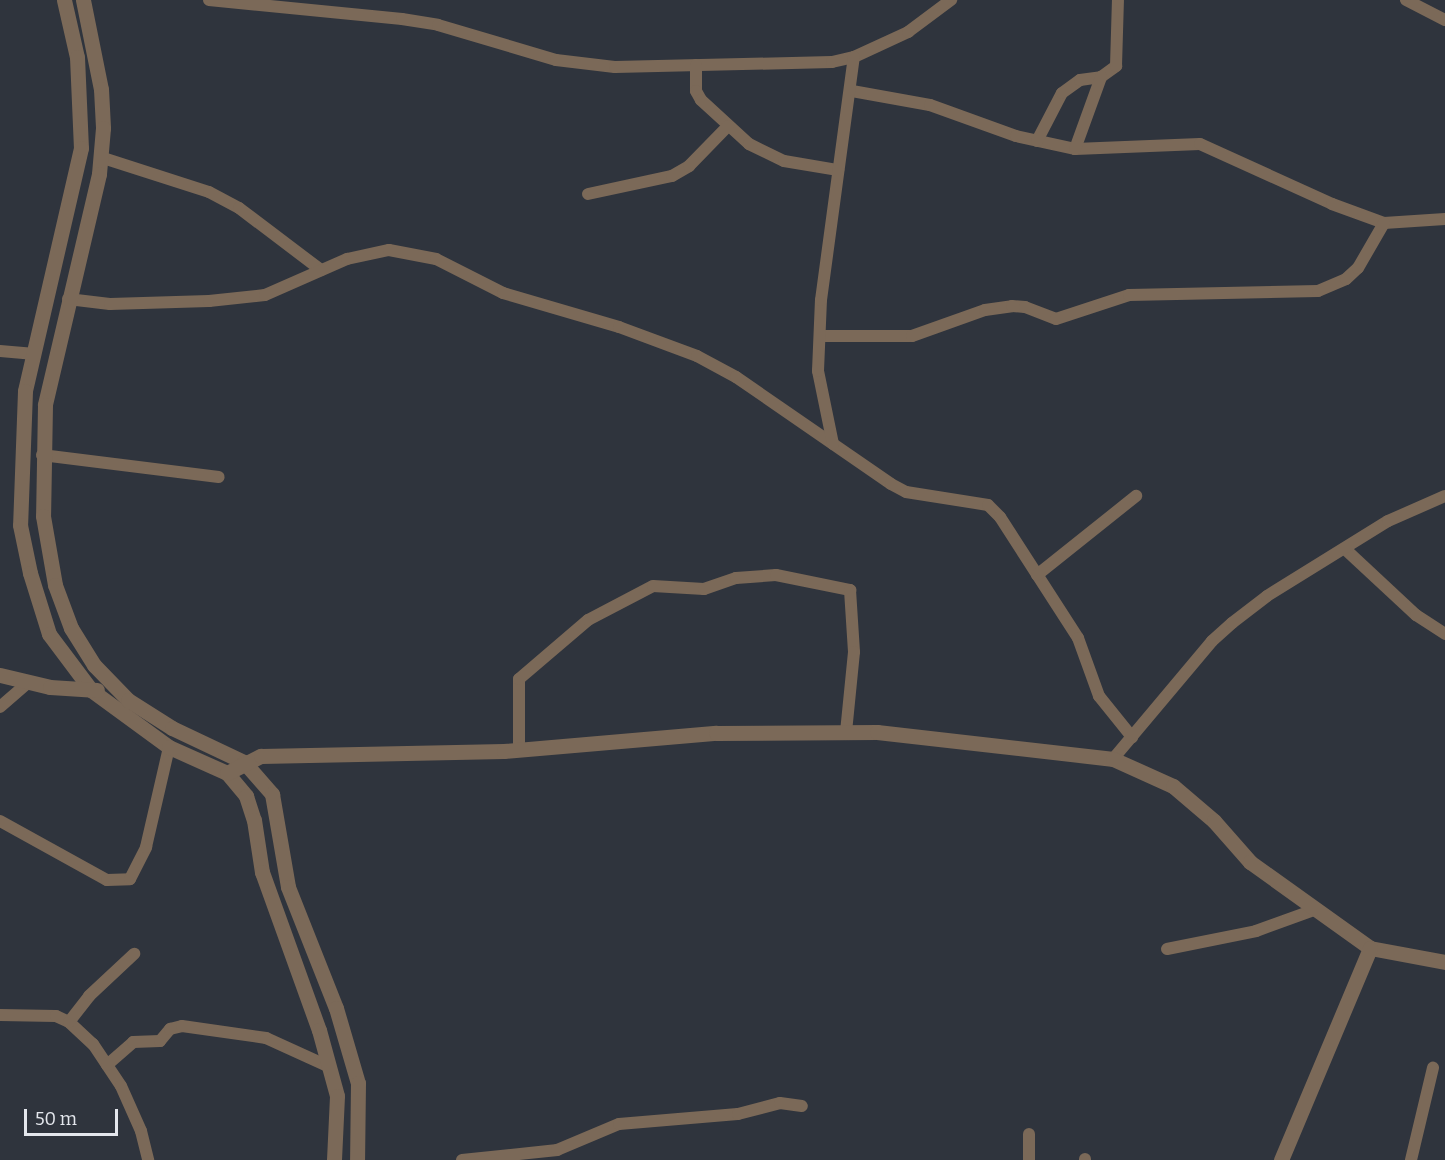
<!DOCTYPE html>
<html>
<head>
<meta charset="utf-8">
<style>
  body { margin:0 }
  #map { position:relative; width:1445px; height:1160px; overflow:hidden; background:#2f343d; font-family:Bitter,serif }
  div>[style] { position:absolute }
  .minor>* { height:12px; margin:-6px; padding:0 6px; transform-origin:6px; border-radius:6px; background:#7b6958 }
  .tertiary>* { height:15px; margin:-7.5px; padding:0 7.5px; transform-origin:7.5px; border-radius:7.5px; background:#7b6958 }
  span { translate:-50% -50%; white-space:nowrap; text-align:center; line-height:1.15; -webkit-text-stroke:4.5px #2f343d; paint-order:stroke }
  .scale { position:absolute; left:24px; top:1109px; width:94px; height:27px; box-sizing:border-box; border:3px solid #e4e7ed; border-top:0; padding-left:8px; font-size:18px; line-height:21px; white-space:nowrap; color:#e4e7ed; -webkit-text-stroke:4px #2f343d; paint-order:stroke }
</style>
</head>
<body>
<div id="map">
  <div class="minor">
    <div style="left:209px;top:0;width:194px;rotate:5.6deg"></div>
    <div style="left:402px;top:19px;width:36px;rotate:9deg"></div>
    <div style="left:438px;top:25px;width:123px;rotate:16.5deg"></div>
    <div style="left:556px;top:60px;width:59px;rotate:6.8deg"></div>
    <div style="left:615px;top:67px;width:217px;rotate:-1.3deg"></div>
    <div style="left:832px;top:62px;width:23px;rotate:-13deg"></div>
    <div style="left:854px;top:57px;width:60px;rotate:-24.8deg"></div>
    <div style="left:908px;top:32px;width:54px;rotate:-36.7deg"></div>
    <div style="left:1406px;top:0;width:44px;rotate:27.1deg"></div>
    <div style="left:696px;top:65px;width:26px;rotate:90deg"></div>
    <div style="left:696px;top:91px;width:10px;rotate:61deg"></div>
    <div style="left:701px;top:100px;width:65px;rotate:42.5deg"></div>
    <div style="left:749px;top:144px;width:39px;rotate:26deg"></div>
    <div style="left:784px;top:161px;width:55px;rotate:9.5deg"></div>
    <div style="left:852px;top:91px;width:79px;rotate:10.2deg"></div>
    <div style="left:930px;top:105px;width:91px;rotate:19.8deg"></div>
    <div style="left:1016px;top:136px;width:60px;rotate:12.4deg"></div>
    <div style="left:1075px;top:149px;width:125px;rotate:-2.3deg"></div>
    <div style="left:1200px;top:144px;width:145px;rotate:24.4deg"></div>
    <div style="left:1332px;top:204px;width:55px;rotate:20.1deg"></div>
    <div style="left:1384px;top:223px;width:61px;rotate:-3.8deg"></div>
    <div style="left:1037px;top:141px;width:54px;rotate:-62.5deg"></div>
    <div style="left:1062px;top:93px;width:22px;rotate:-36deg"></div>
    <div style="left:1080px;top:80px;width:21px;rotate:-8deg"></div>
    <div style="left:1101px;top:77px;width:19px;rotate:-36deg"></div>
    <div style="left:1116px;top:66px;width:66px;rotate:-88.3deg"></div>
    <div style="left:1075px;top:149px;width:77px;rotate:-70.1deg"></div>
    <div style="left:100px;top:157px;width:114px;rotate:17.8deg"></div>
    <div style="left:209px;top:192px;width:34px;rotate:28deg"></div>
    <div style="left:239px;top:208px;width:103px;rotate:37.1deg"></div>
    <div style="left:588px;top:194px;width:86px;rotate:-12.1deg"></div>
    <div style="left:672px;top:176px;width:20px;rotate:-30deg"></div>
    <div style="left:689px;top:166px;width:56px;rotate:-45.7deg"></div>
    <div style="left:68px;top:299px;width:42px;rotate:6.8deg"></div>
    <div style="left:110px;top:304px;width:99px;rotate:-1.7deg"></div>
    <div style="left:209px;top:301px;width:56px;rotate:-6.1deg"></div>
    <div style="left:265px;top:295px;width:90px;rotate:-23.7deg"></div>
    <div style="left:347px;top:259px;width:43px;rotate:-12.1deg"></div>
    <div style="left:389px;top:250px;width:48px;rotate:10.8deg"></div>
    <div style="left:436px;top:259px;width:75px;rotate:26.9deg"></div>
    <div style="left:503px;top:293px;width:121px;rotate:16.3deg"></div>
    <div style="left:619px;top:327px;width:83px;rotate:20.4deg"></div>
    <div style="left:697px;top:356px;width:44px;rotate:28.3deg"></div>
    <div style="left:736px;top:377px;width:188px;rotate:34.6deg"></div>
    <div style="left:891px;top:484px;width:17px;rotate:28deg"></div>
    <div style="left:906px;top:492px;width:83px;rotate:9deg"></div>
    <div style="left:988px;top:505px;width:17px;rotate:45deg"></div>
    <div style="left:1000px;top:517px;width:144px;rotate:57.2deg"></div>
    <div style="left:1078px;top:638px;width:62px;rotate:70.1deg"></div>
    <div style="left:1099px;top:696px;width:53px;rotate:51.2deg"></div>
    <div style="left:820px;top:336px;width:92px"></div>
    <div style="left:912px;top:336px;width:77px;rotate:-19.6deg"></div>
    <div style="left:985px;top:310px;width:27px;rotate:-8deg"></div>
    <div style="left:1012px;top:306px;width:13px;rotate:4deg"></div>
    <div style="left:1025px;top:307px;width:33px;rotate:21deg"></div>
    <div style="left:1056px;top:319px;width:77px;rotate:-18.2deg"></div>
    <div style="left:1129px;top:295px;width:189px;rotate:-1.2deg"></div>
    <div style="left:1318px;top:291px;width:30px;rotate:-23deg"></div>
    <div style="left:1346px;top:279px;width:16px;rotate:-43deg"></div>
    <div style="left:1358px;top:268px;width:52px;rotate:-60deg"></div>
    <div style="left:0;top:351px;width:32px;rotate:5deg"></div>
    <div style="left:833px;top:444px;width:75px;rotate:-101.6deg"></div>
    <div style="left:818px;top:371px;width:71px;rotate:-87.6deg"></div>
    <div style="left:821px;top:300px;width:245px;rotate:-82.3deg"></div>
    <div style="left:42px;top:455px;width:178px;rotate:7.1deg"></div>
    <div style="left:1345px;top:549px;width:97px;rotate:42.9deg"></div>
    <div style="left:1416px;top:615px;width:35px;rotate:33deg"></div>
    <div style="left:1037px;top:575px;width:127px;rotate:-38.6deg"></div>
    <div style="left:0;top:707px;width:37px;rotate:-41deg"></div>
    <div style="left:519px;top:749px;width:70px;rotate:-90deg"></div>
    <div style="left:519px;top:679px;width:91px;rotate:-40.5deg"></div>
    <div style="left:588px;top:620px;width:73px;rotate:-27.6deg"></div>
    <div style="left:653px;top:586px;width:51px;rotate:3.4deg"></div>
    <div style="left:704px;top:589px;width:34px;rotate:-19deg"></div>
    <div style="left:736px;top:578px;width:40px;rotate:-4.3deg"></div>
    <div style="left:776px;top:575px;width:76px;rotate:11.5deg"></div>
    <div style="left:850px;top:590px;width:62px;rotate:86.3deg"></div>
    <div style="left:854px;top:652px;width:80px;rotate:95.7deg"></div>
    <div style="left:1113px;top:759px;width:154px;rotate:-50deg"></div>
    <div style="left:1212px;top:641px;width:27px;rotate:-42deg"></div>
    <div style="left:1232px;top:623px;width:44px;rotate:-37.6deg"></div>
    <div style="left:1267px;top:596px;width:142px;rotate:-31.8deg"></div>
    <div style="left:1388px;top:521px;width:62px;rotate:-23.7deg"></div>
    <div style="left:0;top:821px;width:122px;rotate:28.9deg"></div>
    <div style="left:107px;top:880px;width:23px;rotate:-2deg"></div>
    <div style="left:130px;top:879px;width:36px;rotate:-63deg"></div>
    <div style="left:146px;top:847px;width:103px;rotate:-77deg"></div>
    <div style="left:1167px;top:949px;width:91px;rotate:-11.4deg"></div>
    <div style="left:1256px;top:931px;width:62px;rotate:-19.9deg"></div>
    <div style="left:0;top:1015px;width:56px;rotate:1deg"></div>
    <div style="left:56px;top:1016px;width:14px;rotate:25deg"></div>
    <div style="left:69px;top:1022px;width:33px;rotate:43deg"></div>
    <div style="left:93px;top:1044px;width:50px;rotate:56.3deg"></div>
    <div style="left:121px;top:1086px;width:49px;rotate:66deg"></div>
    <div style="left:141px;top:1131px;width:30px;rotate:76deg"></div>
    <div style="left:69px;top:1022px;width:33px;rotate:-52deg"></div>
    <div style="left:89px;top:996px;width:62px;rotate:-43deg"></div>
    <div style="left:107px;top:1065px;width:35px;rotate:-41deg"></div>
    <div style="left:133px;top:1042px;width:27px;rotate:-2deg"></div>
    <div style="left:160px;top:1041px;width:16px;rotate:-50deg"></div>
    <div style="left:170px;top:1029px;width:12px;rotate:-14deg"></div>
    <div style="left:182px;top:1026px;width:85px;rotate:8.1deg"></div>
    <div style="left:266px;top:1038px;width:70px;rotate:24.4deg"></div>
    <div style="left:462px;top:1160px;width:96px;rotate:-6deg"></div>
    <div style="left:557px;top:1150px;width:67px;rotate:-22.8deg"></div>
    <div style="left:619px;top:1124px;width:119px;rotate:-4.8deg"></div>
    <div style="left:738px;top:1114px;width:43px;rotate:-14.7deg"></div>
    <div style="left:780px;top:1103px;width:22px;rotate:8deg"></div>
    <div style="left:1029px;top:1160px;width:26px;rotate:-90deg"></div>
    <div style="left:1085px;top:1160px;width:1px;rotate:-90deg"></div>
    <div style="left:1411px;top:1160px;width:95px;rotate:-76.6deg"></div>
  </div>
  <div class="tertiary">
    <div style="left:64px;top:0;width:58px;rotate:77.2deg"></div>
    <div style="left:77px;top:57px;width:91px;rotate:87.5deg"></div>
    <div style="left:81px;top:148px;width:249px;rotate:103deg"></div>
    <div style="left:25px;top:391px;width:134px;rotate:92.1deg"></div>
    <div style="left:20px;top:525px;width:49px;rotate:78.2deg"></div>
    <div style="left:30px;top:573px;width:64px;rotate:72.7deg"></div>
    <div style="left:49px;top:634px;width:70px;rotate:53.1deg"></div>
    <div style="left:91px;top:690px;width:97px;rotate:36.2deg"></div>
    <div style="left:169px;top:747px;width:64px;rotate:24.1deg"></div>
    <div style="left:227px;top:773px;width:30px;rotate:50deg"></div>
    <div style="left:246px;top:796px;width:25px;rotate:72deg"></div>
    <div style="left:254px;top:820px;width:53px;rotate:81.3deg"></div>
    <div style="left:262px;top:872px;width:168px;rotate:70.2deg"></div>
    <div style="left:319px;top:1030px;width:68px;rotate:74.7deg"></div>
    <div style="left:337px;top:1096px;width:64px;rotate:92.7deg"></div>
    <div style="left:83px;top:0;width:91px;rotate:78.6deg"></div>
    <div style="left:101px;top:89px;width:39px;rotate:87deg"></div>
    <div style="left:103px;top:128px;width:46px;rotate:95deg"></div>
    <div style="left:99px;top:174px;width:237px;rotate:103.2deg"></div>
    <div style="left:45px;top:405px;width:111px;rotate:91deg"></div>
    <div style="left:43px;top:516px;width:70px;rotate:80.1deg"></div>
    <div style="left:55px;top:585px;width:46px;rotate:69.6deg"></div>
    <div style="left:71px;top:628px;width:44px;rotate:58.1deg"></div>
    <div style="left:94px;top:665px;width:49px;rotate:45.8deg"></div>
    <div style="left:128px;top:700px;width:52px;rotate:32.5deg"></div>
    <div style="left:172px;top:728px;width:80px;rotate:25.3deg"></div>
    <div style="left:244px;top:762px;width:43px;rotate:48.8deg"></div>
    <div style="left:272px;top:794px;width:94px;rotate:80.2deg"></div>
    <div style="left:288px;top:887px;width:130px;rotate:68.4deg"></div>
    <div style="left:336px;top:1008px;width:78px;rotate:73.7deg"></div>
    <div style="left:358px;top:1083px;width:77px;rotate:90.7deg"></div>
    <div style="left:0;top:675px;width:51px;rotate:13.5deg"></div>
    <div style="left:50px;top:687px;width:47px;rotate:3.7deg"></div>
    <div style="left:227px;top:773px;width:38px;rotate:-27deg"></div>
    <div style="left:261px;top:756px;width:243px;rotate:-1.2deg"></div>
    <div style="left:504px;top:751px;width:213px;rotate:-4.9deg"></div>
    <div style="left:716px;top:733px;width:161px;rotate:-0.4deg"></div>
    <div style="left:877px;top:732px;width:238px;rotate:6.5deg"></div>
    <div style="left:1113px;top:759px;width:66px;rotate:24.2deg"></div>
    <div style="left:1173px;top:786px;width:54px;rotate:40.5deg"></div>
    <div style="left:1214px;top:821px;width:55px;rotate:48.7deg"></div>
    <div style="left:1250px;top:862px;width:148px;rotate:35.6deg"></div>
    <div style="left:1370px;top:948px;width:76px;rotate:10.6deg"></div>
    <div style="left:1281px;top:1160px;width:230px;rotate:-67.2deg"></div>
  </div>
  <div class="scale">50 m</div>
</div>
</body>
</html>
